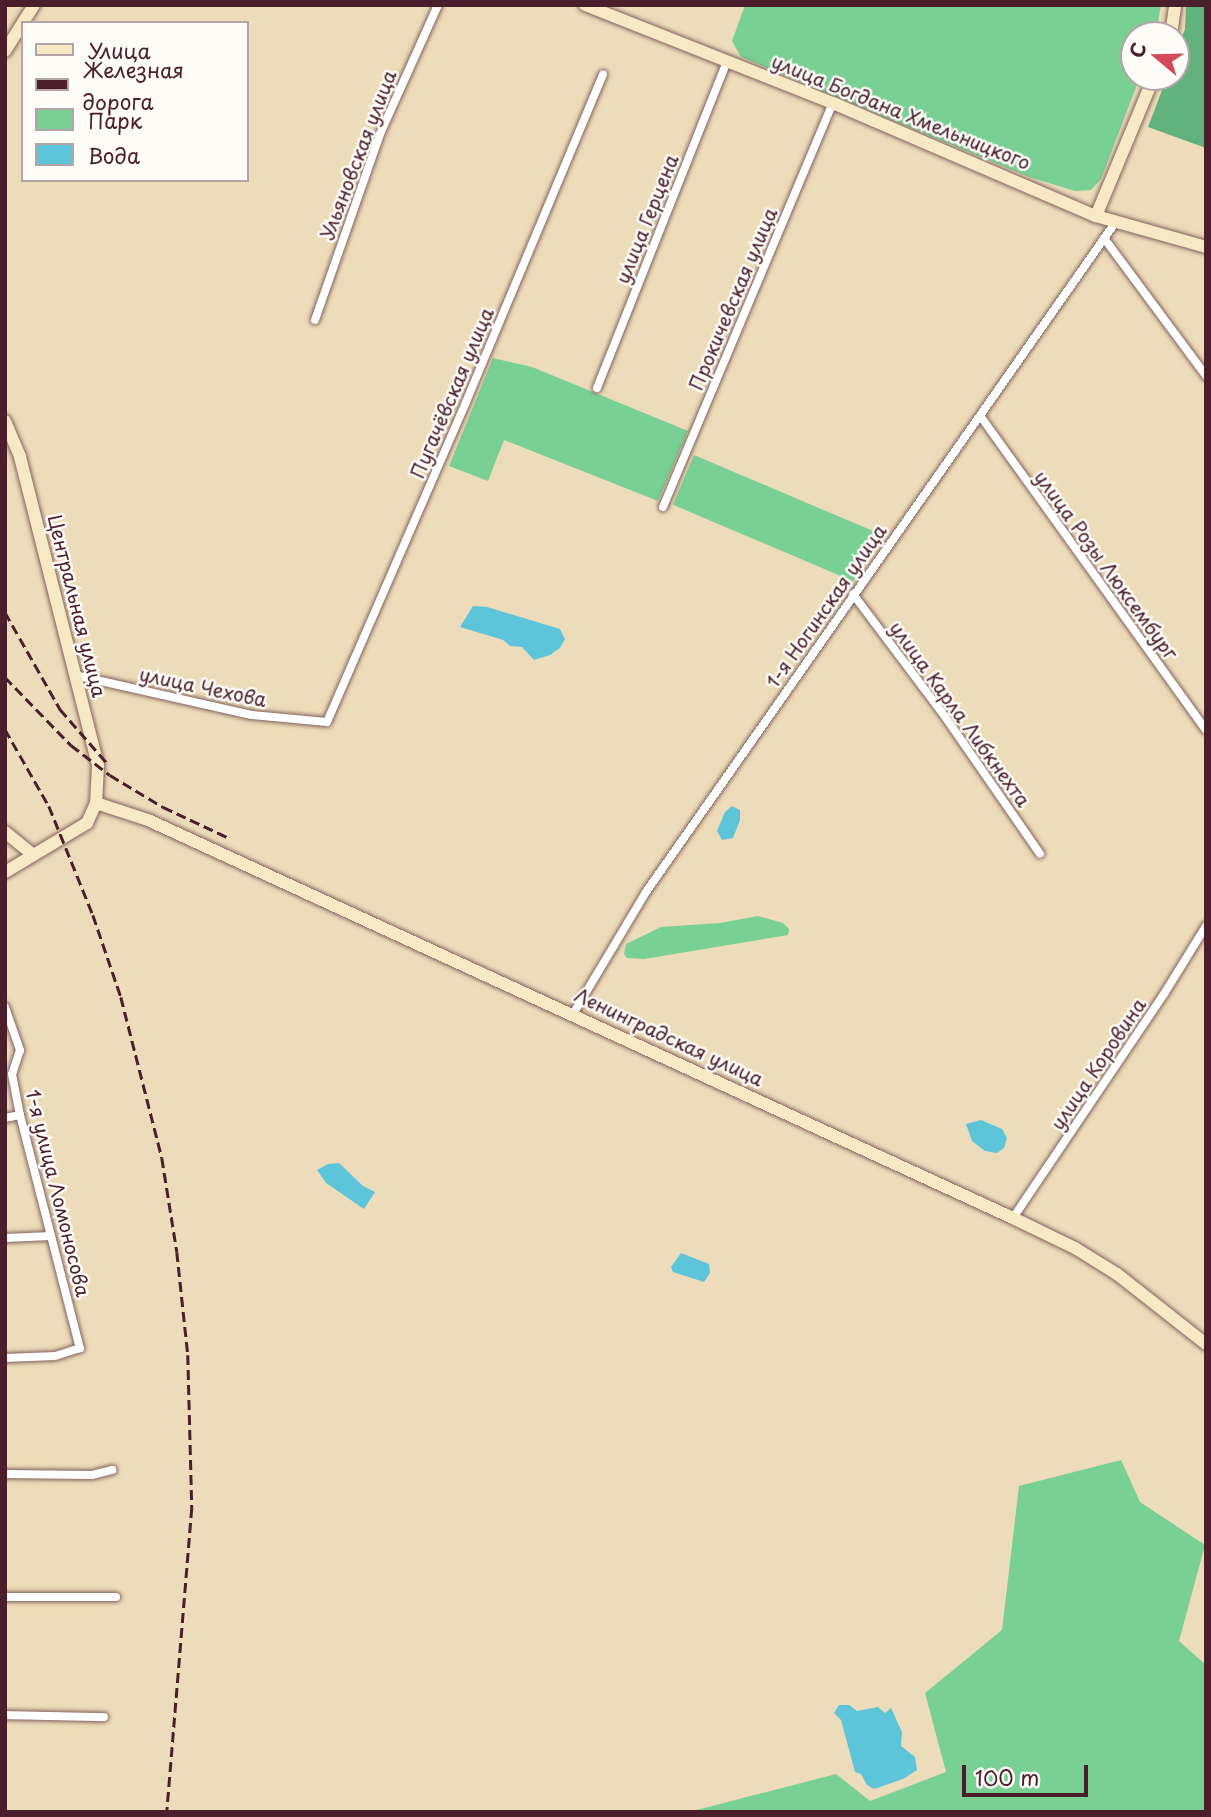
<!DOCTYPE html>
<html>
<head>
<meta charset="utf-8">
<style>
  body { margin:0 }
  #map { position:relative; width:1211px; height:1817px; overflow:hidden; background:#eddcb9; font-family:"Playpen Sans",sans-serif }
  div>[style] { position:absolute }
  .green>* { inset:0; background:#79d094; transform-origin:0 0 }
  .forest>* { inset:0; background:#62b27e }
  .water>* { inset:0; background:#5dc5d9 }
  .roads { filter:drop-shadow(0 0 2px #83615d) drop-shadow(0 0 2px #83615d) }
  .street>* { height:8px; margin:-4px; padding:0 4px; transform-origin:4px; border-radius:4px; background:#fff }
  .secondary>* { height:12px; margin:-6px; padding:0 6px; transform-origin:6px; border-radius:6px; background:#f7e9c3 }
  .rail>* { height:2.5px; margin-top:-1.25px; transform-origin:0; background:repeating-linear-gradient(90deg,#4a1f2b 0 10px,transparent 0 15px) }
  span { translate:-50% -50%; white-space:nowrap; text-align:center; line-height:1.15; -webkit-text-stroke:5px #fdfcf7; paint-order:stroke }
  .street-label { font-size:19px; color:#4a1f2b }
  .frame { position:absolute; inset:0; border:7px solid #4a1f2b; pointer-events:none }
  .legend { position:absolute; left:21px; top:21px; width:228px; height:161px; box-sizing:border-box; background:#fdfcf7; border:2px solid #b5a4a5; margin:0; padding:9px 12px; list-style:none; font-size:21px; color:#4a1f2b }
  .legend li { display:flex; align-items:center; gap:14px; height:35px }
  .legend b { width:35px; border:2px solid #b5a4a5 }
  .north { position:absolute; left:1120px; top:21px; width:70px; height:70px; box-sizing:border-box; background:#fdfcf7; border:2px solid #b5a4a5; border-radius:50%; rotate:289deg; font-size:19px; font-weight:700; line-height:28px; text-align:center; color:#4a1f2b }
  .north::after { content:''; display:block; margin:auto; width:24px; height:32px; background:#d1495b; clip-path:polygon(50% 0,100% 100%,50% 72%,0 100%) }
  .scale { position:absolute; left:962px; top:1765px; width:126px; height:32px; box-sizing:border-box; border:4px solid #4a1f2b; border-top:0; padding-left:9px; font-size:21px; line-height:24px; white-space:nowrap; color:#4a1f2b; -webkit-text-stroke:5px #fdfcf7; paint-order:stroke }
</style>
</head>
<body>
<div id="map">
  <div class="green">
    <div style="clip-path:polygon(745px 5px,1161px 5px,1156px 35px,1134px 35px,1134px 77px,1140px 77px,1101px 179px,1091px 190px,1075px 191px,1029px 177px,741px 57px,732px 41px)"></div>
    <div style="clip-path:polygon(493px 358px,532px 367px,688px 431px,658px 501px,504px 440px,488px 481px,449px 466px)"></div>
    <div style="left:694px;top:455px;width:196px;height:54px;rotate:23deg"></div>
    <div style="clip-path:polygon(758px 916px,783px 923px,789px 929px,788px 935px,644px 959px,627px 958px,624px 954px,626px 944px,661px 927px,720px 923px)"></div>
    <div style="clip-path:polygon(1121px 1460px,1140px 1502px,1205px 1545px,1179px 1641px,1206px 1665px,1206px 1812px,689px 1812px,836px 1774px,870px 1801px,946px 1772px,925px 1693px,1002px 1630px,1019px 1486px)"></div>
  </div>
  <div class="forest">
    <div style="clip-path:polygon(1186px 5px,1206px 5px,1206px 148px,1148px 127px,1167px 77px,1176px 77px,1176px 53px,1185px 29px)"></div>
  </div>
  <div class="water">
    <div style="clip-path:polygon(473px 606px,487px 607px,560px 629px,565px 639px,560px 648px,550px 655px,534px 660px,522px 647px,510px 646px,503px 640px,460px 627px)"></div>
    <div style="clip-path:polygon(732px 806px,740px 810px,740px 820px,733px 838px,722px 840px,717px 831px,725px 812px)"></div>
    <div style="clip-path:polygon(981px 1120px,1002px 1129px,1007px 1138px,1004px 1148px,997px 1153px,985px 1151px,972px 1141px,966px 1124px)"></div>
    <div style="clip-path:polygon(339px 1163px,363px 1186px,375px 1192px,364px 1209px,326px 1183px,317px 1170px,328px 1164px)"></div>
    <div style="clip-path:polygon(681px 1253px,709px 1264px,710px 1273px,704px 1282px,673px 1272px,671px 1267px)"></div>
    <div style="clip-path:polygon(839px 1705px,849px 1705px,857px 1711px,878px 1707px,885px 1713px,891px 1708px,902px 1732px,901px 1746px,915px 1757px,917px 1770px,903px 1779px,874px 1789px,867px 1785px,861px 1774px,855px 1772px,841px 1720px,834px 1713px)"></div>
  </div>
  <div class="roads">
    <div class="street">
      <div style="left:1104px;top:238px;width:172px;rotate:53.5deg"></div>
      <div style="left:315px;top:320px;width:197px;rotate:-70.7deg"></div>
      <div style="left:380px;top:134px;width:141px;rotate:-65.8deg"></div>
      <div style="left:597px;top:388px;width:351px;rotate:-68.3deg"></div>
      <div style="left:981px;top:417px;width:385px;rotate:54.3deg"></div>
      <div style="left:663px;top:507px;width:438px;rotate:-67.2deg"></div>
      <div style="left:853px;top:594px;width:155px;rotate:53.1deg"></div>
      <div style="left:946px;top:718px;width:165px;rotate:55.3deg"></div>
      <div style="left:74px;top:675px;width:182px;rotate:12.7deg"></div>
      <div style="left:252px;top:715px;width:75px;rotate:5.3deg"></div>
      <div style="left:327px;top:722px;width:349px;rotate:-66.5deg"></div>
      <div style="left:466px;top:402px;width:355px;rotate:-67.3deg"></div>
      <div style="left:5px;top:1007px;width:46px;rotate:70.8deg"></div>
      <div style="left:20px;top:1050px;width:25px;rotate:108deg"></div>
      <div style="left:12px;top:1074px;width:42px;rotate:79deg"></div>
      <div style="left:20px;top:1115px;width:241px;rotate:75.6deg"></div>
      <div style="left:80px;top:1348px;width:26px;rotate:162deg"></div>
      <div style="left:55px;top:1356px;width:50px;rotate:177.7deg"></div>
      <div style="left:573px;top:1014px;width:142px;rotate:-59.1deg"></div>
      <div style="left:646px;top:892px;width:817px;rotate:-54.97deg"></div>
      <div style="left:5px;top:1118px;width:15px;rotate:-11deg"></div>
      <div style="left:1013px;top:1218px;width:270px;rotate:-56deg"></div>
      <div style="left:1164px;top:994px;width:80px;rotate:-58.3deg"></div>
      <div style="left:5px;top:1238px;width:46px;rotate:-2.5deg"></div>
      <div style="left:5px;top:1474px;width:87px;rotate:0.7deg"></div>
      <div style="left:92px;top:1475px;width:21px;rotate:-14deg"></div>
      <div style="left:5px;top:1597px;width:111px"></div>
      <div style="left:5px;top:1715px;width:99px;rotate:1.2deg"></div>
    </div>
    <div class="secondary">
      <div style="left:585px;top:5px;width:267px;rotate:21.6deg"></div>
      <div style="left:833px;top:103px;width:286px;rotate:23.3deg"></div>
      <div style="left:1096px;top:216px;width:114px;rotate:15.7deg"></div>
      <div style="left:1171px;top:35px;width:30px;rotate:-82deg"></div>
      <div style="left:5px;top:51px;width:54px;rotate:-57.8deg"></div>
      <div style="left:1096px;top:216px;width:151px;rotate:-67.4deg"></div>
      <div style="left:5px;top:421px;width:39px;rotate:67deg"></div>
      <div style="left:20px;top:457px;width:319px;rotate:75.8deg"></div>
      <div style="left:98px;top:766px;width:37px;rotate:93deg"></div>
      <div style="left:96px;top:803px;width:22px;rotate:114deg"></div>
      <div style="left:87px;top:823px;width:96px;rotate:149.1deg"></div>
      <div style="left:96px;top:803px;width:55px;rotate:18.1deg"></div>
      <div style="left:148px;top:820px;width:952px;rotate:24.71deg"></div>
      <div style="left:1013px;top:1218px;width:69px;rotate:25.8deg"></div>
      <div style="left:1075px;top:1248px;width:49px;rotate:31.8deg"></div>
      <div style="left:1117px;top:1274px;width:113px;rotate:38.2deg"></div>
      <div style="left:5px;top:832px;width:36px;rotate:39deg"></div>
    </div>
  </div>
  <div class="rail">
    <div style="left:5px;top:612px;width:112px;rotate:60.4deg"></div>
    <div style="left:60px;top:709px;width:73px;rotate:48.9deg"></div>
    <div style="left:5px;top:677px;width:95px;rotate:45.9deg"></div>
    <div style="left:71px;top:745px;width:49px;rotate:37.6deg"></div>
    <div style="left:110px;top:775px;width:62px;rotate:31.1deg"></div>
    <div style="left:163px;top:807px;width:71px;rotate:25.1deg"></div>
    <div style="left:5px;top:729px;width:89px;rotate:60.3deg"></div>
    <div style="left:49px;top:806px;width:118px;rotate:68deg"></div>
    <div style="left:93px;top:915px;width:87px;rotate:71.1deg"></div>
    <div style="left:121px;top:997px;width:166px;rotate:75.7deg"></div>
    <div style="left:162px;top:1158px;width:95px;rotate:80.9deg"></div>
    <div style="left:177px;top:1252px;width:104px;rotate:83.9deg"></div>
    <div style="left:188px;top:1355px;width:153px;rotate:88.5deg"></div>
    <div style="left:192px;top:1508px;width:305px;rotate:94.7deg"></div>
  </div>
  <div class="street-label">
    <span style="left:901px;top:112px;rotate:22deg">улица Богдана Хмельницкого</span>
    <span style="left:358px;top:155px;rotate:-69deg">Ульяновская улица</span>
    <span style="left:647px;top:219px;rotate:-68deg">улица Герцена</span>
    <span style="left:733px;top:299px;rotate:-67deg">Прокичевская улица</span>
    <span style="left:452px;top:393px;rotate:-67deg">Пугачёвская улица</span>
    <span style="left:1106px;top:565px;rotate:54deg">улица Розы Люксембург</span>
    <span style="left:77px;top:606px;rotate:76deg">Центральная улица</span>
    <span style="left:826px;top:606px;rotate:-55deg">1-я Ногинская улица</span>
    <span style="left:203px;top:687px;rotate:12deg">улица Чехова</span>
    <span style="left:960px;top:714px;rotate:54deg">улица Карла Либкнехта</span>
    <span style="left:669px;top:1037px;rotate:25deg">Ленинградская улица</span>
    <span style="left:1098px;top:1064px;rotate:-56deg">улица Коровина</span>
    <span style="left:58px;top:1193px;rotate:76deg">1-я улица Ломоносова</span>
  </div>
  <div class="frame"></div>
  <ul class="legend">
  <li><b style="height:9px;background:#f7e9c3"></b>Улица</li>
  <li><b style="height:9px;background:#4a1f2b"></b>Железная дорога</li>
  <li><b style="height:19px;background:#79d094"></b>Парк</li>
  <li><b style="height:19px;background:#5dc5d9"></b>Вода</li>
  </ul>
  <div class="north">С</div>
  <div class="scale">100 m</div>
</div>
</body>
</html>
